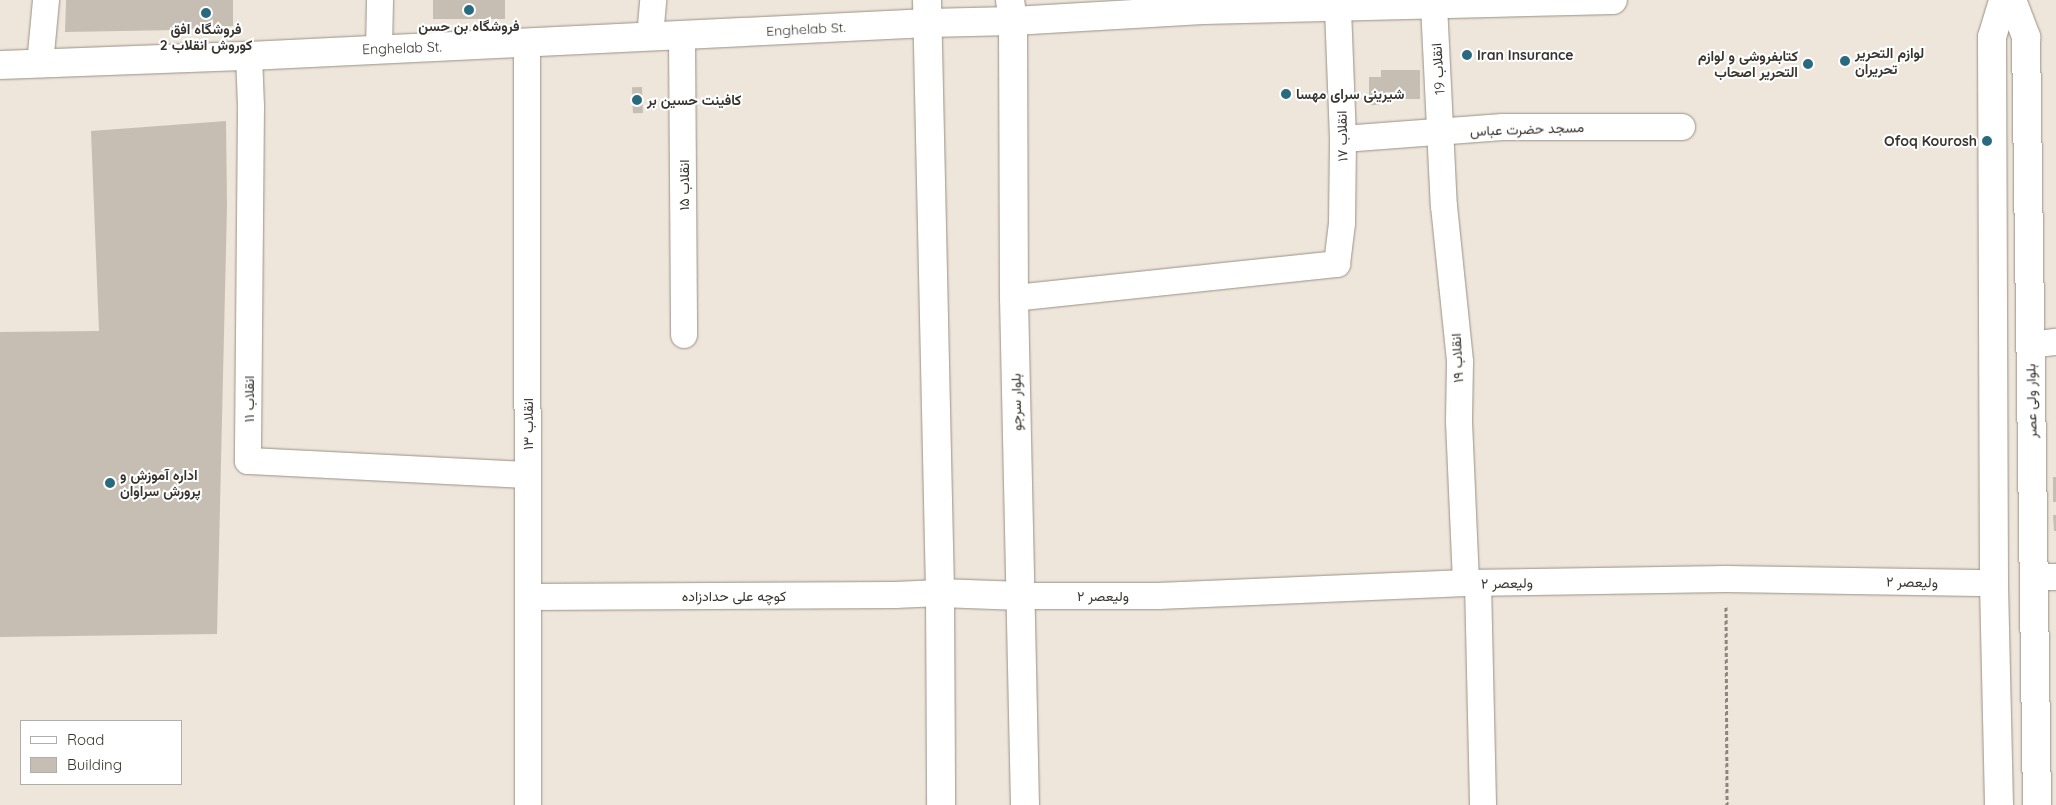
<!DOCTYPE html>
<html>
<head>
<meta charset="utf-8">
<style>
  body { margin:0 }
  #map { position:relative; width:2056px; height:805px; overflow:hidden; background:#eee6da; font-family:Quicksand,Vazirmatn,sans-serif }
  div>[style] { position:absolute }
  .building>* { inset:0; background:#c6beb2; transform-origin:0 0 }
  .path>* { height:3px; margin-top:-1.5px; transform-origin:0; background:repeating-linear-gradient(90deg,#8b867e 0 4px,transparent 0 6.5px) }
  .roads { filter:drop-shadow(0 0 1px #999186) drop-shadow(0 0 1px #999186) }
  .street>* { height:26px; margin:-13px; padding:0 13px; transform-origin:13px; border-radius:13px; background:#fff }
  .secondary>* { height:28px; margin:-14px; padding:0 14px; transform-origin:14px; border-radius:14px; background:#fff }
  .dots>* { width:14px; height:14px; translate:-50% -50%; box-sizing:border-box; border:2px solid #fff; border-radius:50% }
  span { translate:-50% -50%; white-space:nowrap; text-align:center; line-height:1.15; -webkit-text-stroke:4px #fff; paint-order:stroke }
  .poi-label { font-size:14px; color:#383530; font-weight:700 }
  .left { translate:0 -50%; text-align:left }
  .right { translate:-100% -50%; text-align:right }
  .street-label { font-size:14px; color:#383530 }
  .legend { position:absolute; left:20px; top:720px; width:162px; height:65px; box-sizing:border-box; background:#fff; border:1px solid #afaeac; margin:0; padding:6px 9px; list-style:none; font-size:15px; color:#383530 }
  .legend li { display:flex; align-items:center; gap:10px; height:25px }
  .legend b { width:25px; border:1px solid #afaeac }
</style>
</head>
<body>
<div id="map">
  <div class="building">
    <div style="clip-path:polygon(66px 0,233px 0,233px 26px,178px 30px,65px 32px)"></div>
    <div style="left:433px;top:0;width:72px;height:19px"></div>
    <div style="clip-path:polygon(1381px 70px,1420px 70px,1420px 99px,1380px 99px,1380px 105px,1369px 105px,1369px 77px,1381px 77px)"></div>
    <div style="left:642px;top:87px;width:26px;height:10px;rotate:88deg"></div>
    <div style="clip-path:polygon(226px 121px,227px 206px,217px 634px,0 637px,0 332px,99px 331px,91px 131px)"></div>
    <div style="left:2053px;top:477px;width:3px;height:25px"></div>
    <div style="clip-path:polygon(2053px 515px,2056px 515px,2056px 531px,2054px 531px)"></div>
  </div>
  <div class="path">
    <div style="left:1726px;top:607px;width:198px;rotate:89.7deg"></div>
  </div>
  <div class="roads">
    <div class="street">
      <div style="left:1434px;top:5px;width:201px;rotate:87.2deg"></div>
      <div style="left:1444px;top:206px;width:157px;rotate:84.1deg"></div>
      <div style="left:1460px;top:362px;width:60px;rotate:91deg"></div>
      <div style="left:1459px;top:422px;width:161px;rotate:87.5deg"></div>
      <div style="left:682px;top:36px;width:299px;rotate:89.6deg"></div>
      <div style="left:650px;top:37px;width:37px;rotate:-85deg"></div>
      <div style="left:527px;top:43px;width:762px;rotate:89.92deg"></div>
      <div style="left:379px;top:49px;width:49px;rotate:-88.8deg"></div>
      <div style="left:249px;top:56px;width:50px;rotate:87.7deg"></div>
      <div style="left:251px;top:106px;width:355px;rotate:90.5deg"></div>
      <div style="left:248px;top:461px;width:280px;rotate:2.9deg"></div>
      <div style="left:40px;top:64px;width:64px;rotate:-84.6deg"></div>
      <div style="left:1343px;top:139px;width:160px;rotate:-4.3deg"></div>
      <div style="left:1503px;top:127px;width:179px"></div>
      <div style="left:1014px;top:298px;width:325px;rotate:-6deg"></div>
      <div style="left:1337px;top:264px;width:41px;rotate:-83deg"></div>
      <div style="left:1342px;top:223px;width:84px;rotate:-89.3deg"></div>
      <div style="left:1343px;top:139px;width:132px;rotate:-92.2deg"></div>
      <div style="left:2030px;top:345px;width:26px;rotate:-7deg"></div>
      <div style="left:2035px;top:577px;width:21px"></div>
      <div style="left:1478px;top:583px;width:222px;rotate:88.7deg"></div>
      <div style="left:1021px;top:596px;width:137px"></div>
      <div style="left:1158px;top:596px;width:308px;rotate:-2.4deg"></div>
      <div style="left:1466px;top:583px;width:260px;rotate:-0.9deg"></div>
      <div style="left:1726px;top:579px;width:268px;rotate:0.9deg"></div>
      <div style="left:528px;top:597px;width:367px;rotate:-0.3deg"></div>
      <div style="left:895px;top:595px;width:45px;rotate:-2.5deg"></div>
    </div>
    <div class="secondary">
      <div style="left:927px;top:0;width:593px;rotate:88.74deg"></div>
      <div style="left:940px;top:593px;width:212px;rotate:89.7deg"></div>
      <div style="left:1010px;top:0;width:21px;rotate:82deg"></div>
      <div style="left:1013px;top:21px;width:277px;rotate:89.8deg"></div>
      <div style="left:1014px;top:298px;width:507px;rotate:88.76deg"></div>
      <div style="left:2012px;top:0;width:40px;rotate:69deg"></div>
      <div style="left:2026px;top:37px;width:768px;rotate:89.18deg"></div>
      <div style="left:0;top:65px;width:249px;rotate:-2.1deg"></div>
      <div style="left:249px;top:56px;width:680px;rotate:-2.78deg"></div>
      <div style="left:928px;top:23px;width:85px;rotate:-1.3deg"></div>
      <div style="left:1013px;top:21px;width:190px;rotate:-3.3deg"></div>
      <div style="left:1203px;top:10px;width:410px;rotate:-1.4deg"></div>
      <div style="left:940px;top:593px;width:81px;rotate:2.1deg"></div>
      <div style="left:1999px;top:805px;width:222px;rotate:-91.3deg"></div>
      <div style="left:1994px;top:583px;width:546px;rotate:-90.21deg"></div>
      <div style="left:1992px;top:37px;width:39px;rotate:-73deg"></div>
    </div>
  </div>
  <div class="dots">
    <div style="left:469px;top:10px;background:#2a6a7e"></div>
    <div style="left:206px;top:13px;background:#2a6a7e"></div>
    <div style="left:1467px;top:55px;background:#2a6a7e"></div>
    <div style="left:1845px;top:61px;background:#2a6a7e"></div>
    <div style="left:1808px;top:64px;background:#2a6a7e"></div>
    <div style="left:1286px;top:94px;background:#2a6a7e"></div>
    <div style="left:637px;top:100px;background:#2a6a7e"></div>
    <div style="left:1987px;top:141px;background:#2a6a7e"></div>
    <div style="left:110px;top:483px;background:#2a6a7e"></div>
  </div>
  <div class="poi-label">
    <span style="left:469px;top:26px">فروشگاه بن حسن</span>
    <span style="left:206px;top:37px">فروشگاه افق<br>کوروش انقلاب 2</span>
    <span class="left" style="left:1855px;top:61px">لوازم التحریر<br>تحریران</span>
    <span class="left" style="left:1477px;top:55px">Iran Insurance</span>
    <span class="right" style="left:1798px;top:64px">کتابفروشی و لوازم<br>التحریر اصحاب</span>
    <span class="left" style="left:1296px;top:94px">شیرینی سرای مهسا</span>
    <span class="left" style="left:647px;top:100px">کافینت حسین بر</span>
    <span class="right" style="left:1977px;top:141px">Ofoq Kourosh</span>
    <span class="left" style="left:120px;top:483px">اداره آموزش و<br>پرورش سراوان</span>
  </div>
  <div class="street-label">
    <span style="left:806px;top:29px;rotate:-3deg">Enghelab St.</span>
    <span style="left:402px;top:48px;rotate:-2deg">Enghelab St.</span>
    <span style="left:1438px;top:69px;rotate:-94deg">انقلاب 19</span>
    <span style="left:1527px;top:129px;rotate:-2deg">مسجد حضرت عباس</span>
    <span style="left:1342px;top:136px;rotate:-91deg">انقلاب ۱۷</span>
    <span style="left:684px;top:185px;rotate:-90deg">انقلاب ۱۵</span>
    <span style="left:1457px;top:358px;rotate:-93deg">انقلاب ۱۹</span>
    <span style="left:249px;top:399px;rotate:-90deg">انقلاب ۱۱</span>
    <span style="left:2031px;top:401px;rotate:-91deg">بلوار ولی عصر</span>
    <span style="left:1016px;top:402px;rotate:-91deg">بلوار سرجو</span>
    <span style="left:528px;top:424px;rotate:-90deg">انقلاب ۱۳</span>
    <span style="left:1912px;top:582px;rotate:1deg">ولیعصر ۲</span>
    <span style="left:1507px;top:583px;rotate:-1deg">ولیعصر ۲</span>
    <span style="left:734px;top:596px">کوچه علی حدادزاده</span>
    <span style="left:1103px;top:596px">ولیعصر ۲</span>
  </div>
  <ul class="legend">
  <li><b style="height:6px;background:#fff"></b>Road</li>
  <li><b style="height:14px;background:#c6beb2"></b>Building</li>
  </ul>
</div>
</body>
</html>
